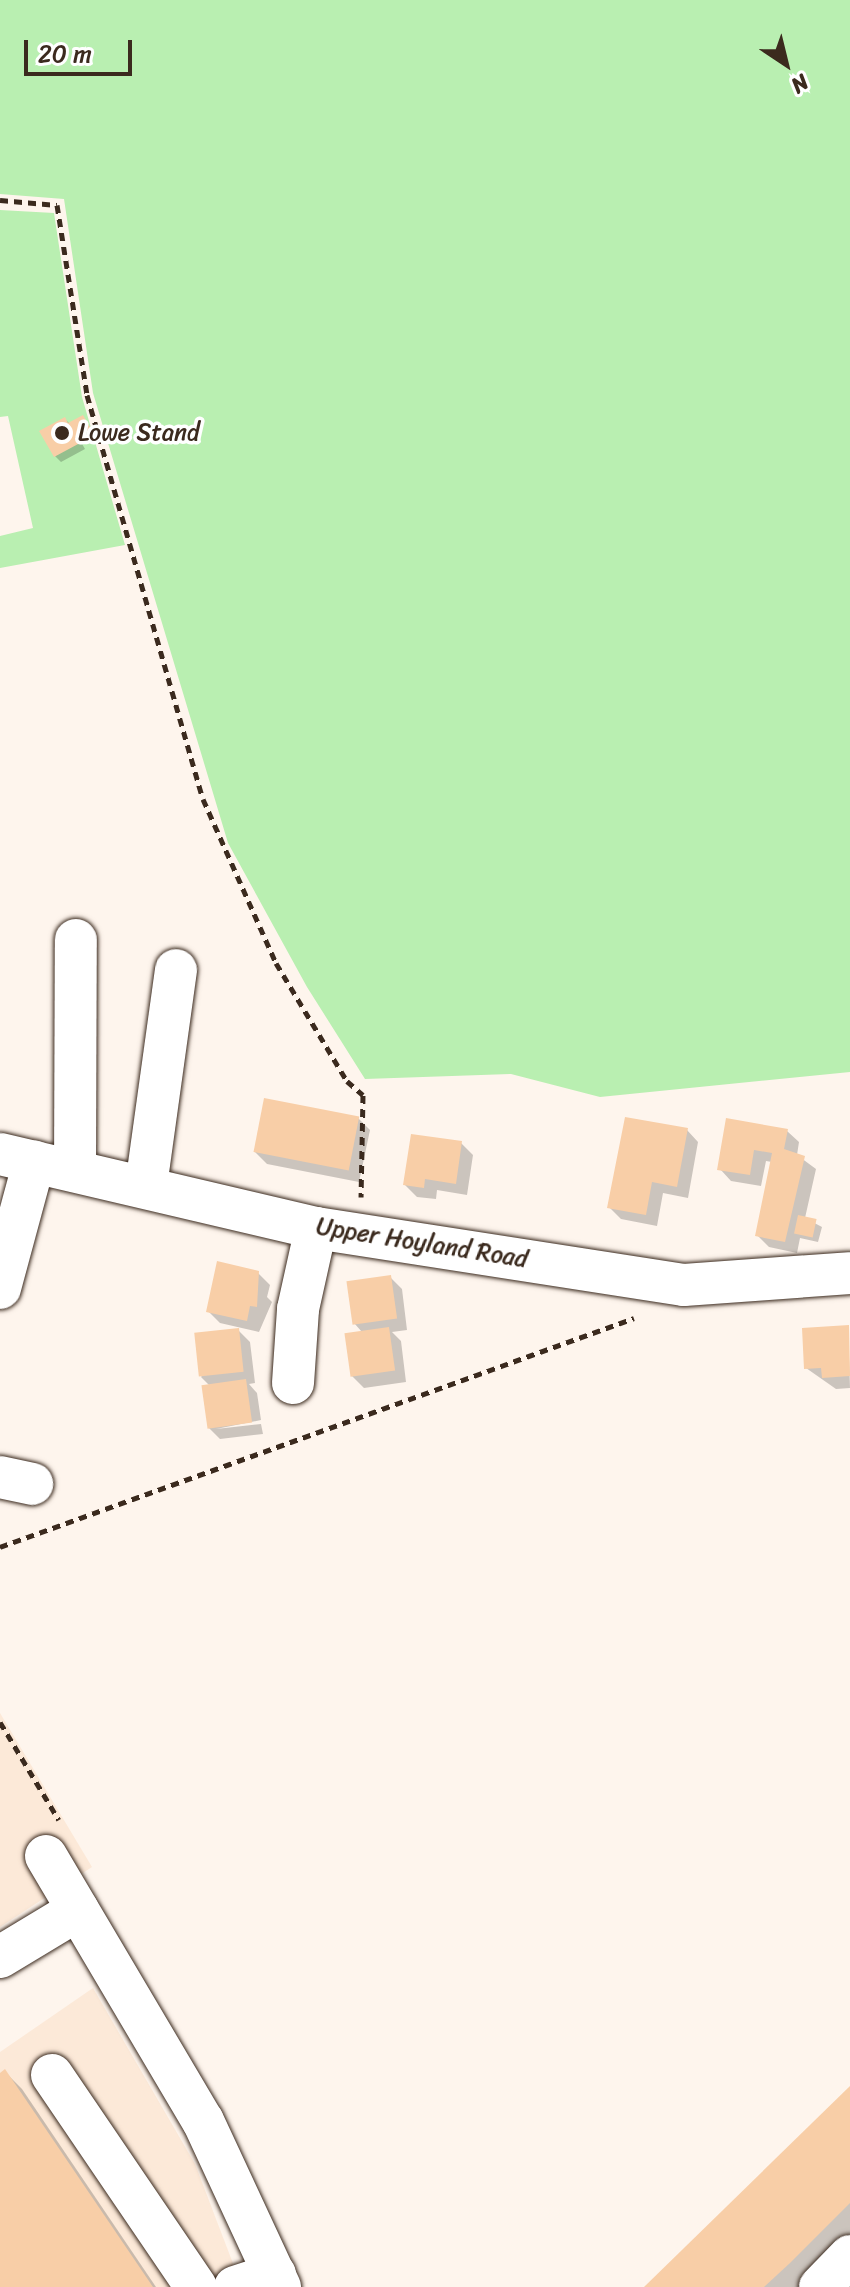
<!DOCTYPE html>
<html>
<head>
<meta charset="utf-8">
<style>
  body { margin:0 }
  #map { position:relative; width:850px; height:2287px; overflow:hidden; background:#fef5ed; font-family:Sriracha,sans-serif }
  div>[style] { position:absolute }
  .built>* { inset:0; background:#fce9d8 }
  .green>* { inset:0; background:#b9efb1 }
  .shadow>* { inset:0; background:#0003 }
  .building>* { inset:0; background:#f8cea7; transform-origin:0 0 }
  .path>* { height:5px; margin-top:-2.5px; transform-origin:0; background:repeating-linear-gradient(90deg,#3b2a1e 0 8px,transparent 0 14px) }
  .roads { filter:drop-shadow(0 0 2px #3b2a1e) drop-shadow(0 0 2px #3b2a1e) }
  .minor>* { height:42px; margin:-21px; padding:0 21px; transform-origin:21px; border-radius:21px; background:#fff }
  .dots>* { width:22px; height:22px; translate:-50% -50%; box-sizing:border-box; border:4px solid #fff; border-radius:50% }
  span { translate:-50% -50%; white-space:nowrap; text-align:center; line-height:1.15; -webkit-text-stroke:7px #fff; paint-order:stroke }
  .poi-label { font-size:24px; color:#3b2a1e }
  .left { translate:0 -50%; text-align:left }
  .street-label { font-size:24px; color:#3b2a1e }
  .north { position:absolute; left:746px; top:24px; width:80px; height:80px; -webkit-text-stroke:6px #fff; paint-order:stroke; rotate:145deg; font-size:22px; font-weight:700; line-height:32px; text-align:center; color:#3b2a1e }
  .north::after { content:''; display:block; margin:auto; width:28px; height:36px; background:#3b2a1e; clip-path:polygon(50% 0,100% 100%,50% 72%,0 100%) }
  .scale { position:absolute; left:24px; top:40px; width:108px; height:36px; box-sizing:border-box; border:4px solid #3b2a1e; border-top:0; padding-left:10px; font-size:24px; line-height:28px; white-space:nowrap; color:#3b2a1e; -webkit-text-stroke:6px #fff; paint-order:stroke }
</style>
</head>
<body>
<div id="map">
  <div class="built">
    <div style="clip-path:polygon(0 1713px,92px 1867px,0 1927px)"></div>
    <div style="clip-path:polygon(93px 1988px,195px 2164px,242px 2287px,0 2287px,0 2052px)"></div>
  </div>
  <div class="green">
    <div style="clip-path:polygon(0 0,850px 0,850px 1072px,600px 1097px,511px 1074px,365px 1079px,307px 987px,228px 843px,93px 393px,64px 199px,0 194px)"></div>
    <div style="clip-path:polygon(0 210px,54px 213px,82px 397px,125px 545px,0 568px,0 536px,33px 528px,8px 416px,0 417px)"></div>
  </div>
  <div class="shadow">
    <div style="clip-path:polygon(83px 418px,95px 435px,81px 442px,85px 449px,61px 462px,55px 456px,65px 419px,70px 424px)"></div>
    <div style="clip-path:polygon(358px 1118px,370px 1130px,359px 1182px,267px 1164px,255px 1152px)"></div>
    <div style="clip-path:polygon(687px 1130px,698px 1142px,688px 1198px,663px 1193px,657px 1226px,621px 1219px,609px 1207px)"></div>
    <div style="clip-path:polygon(787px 1131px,799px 1142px,797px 1155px,816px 1169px,805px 1218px,822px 1227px,818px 1242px,800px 1238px,797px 1253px,769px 1247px,757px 1235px,772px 1162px,766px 1161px,761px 1186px,731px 1181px,720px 1169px)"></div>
    <div style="clip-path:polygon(461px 1143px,473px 1155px,467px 1195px,437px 1190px,436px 1199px,417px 1197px,405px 1185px)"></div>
    <div style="clip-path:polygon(258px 1273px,270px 1285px,267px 1297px,272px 1302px,259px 1332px,220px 1323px,208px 1311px)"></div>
    <div style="clip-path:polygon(390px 1277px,402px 1289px,407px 1330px,392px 1332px,401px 1341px,406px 1382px,364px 1388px,352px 1376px,362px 1332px,354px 1323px)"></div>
    <div style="clip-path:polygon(848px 1327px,850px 1388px,836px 1389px,806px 1368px)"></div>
    <div style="clip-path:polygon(238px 1330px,250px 1342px,255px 1383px,249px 1384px,257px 1393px,261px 1420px,216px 1429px,261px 1424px,263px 1434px,220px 1439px,208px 1427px,210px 1386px,201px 1377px)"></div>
    <div style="clip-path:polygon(5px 2072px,22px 2089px,156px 2287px,0 2287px,0 2075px)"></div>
    <div style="clip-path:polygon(850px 2090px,850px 2243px,804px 2287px,648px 2287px)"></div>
  </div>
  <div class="building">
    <div style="clip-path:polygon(83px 415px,91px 429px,77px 436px,80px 443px,54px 457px,39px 431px,65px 417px,68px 423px)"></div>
    <div style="left:264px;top:1098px;width:97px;height:55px;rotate:11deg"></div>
    <div style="clip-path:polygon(625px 1117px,688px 1128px,677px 1187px,652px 1182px,646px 1215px,607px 1208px)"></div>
    <div style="clip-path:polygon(726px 1118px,788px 1129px,784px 1149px,805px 1156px,785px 1242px,755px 1236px,772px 1153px,754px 1150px,750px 1175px,717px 1170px)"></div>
    <div style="clip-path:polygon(411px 1134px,462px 1141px,456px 1184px,425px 1179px,424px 1188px,403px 1185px)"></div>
    <div style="left:798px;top:1215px;width:19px;height:19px;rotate:12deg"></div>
    <div style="clip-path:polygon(217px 1261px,259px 1271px,257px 1307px,250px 1306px,247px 1321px,206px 1312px)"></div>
    <div style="left:391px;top:1275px;width:44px;height:45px;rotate:82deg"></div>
    <div style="clip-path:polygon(849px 1325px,850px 1376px,822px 1378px,821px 1368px,804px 1369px,802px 1328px)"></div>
    <div style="left:389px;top:1327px;width:44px;height:45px;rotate:82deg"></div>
    <div style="left:239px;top:1328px;width:44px;height:45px;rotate:84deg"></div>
    <div style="left:246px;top:1379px;width:44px;height:45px;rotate:82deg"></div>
    <div style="clip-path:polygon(5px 2069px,153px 2287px,0 2287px,0 2073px)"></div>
    <div style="clip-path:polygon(850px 2086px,850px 2203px,790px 2263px,764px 2287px,644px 2287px)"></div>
  </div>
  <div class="path">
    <div style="left:0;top:200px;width:57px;rotate:5deg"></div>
    <div style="left:57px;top:205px;width:192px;rotate:81deg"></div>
    <div style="left:87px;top:395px;width:420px;rotate:74deg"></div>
    <div style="left:203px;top:799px;width:180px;rotate:66deg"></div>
    <div style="left:276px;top:963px;width:138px;rotate:59deg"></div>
    <div style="left:347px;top:1081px;width:21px;rotate:41deg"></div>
    <div style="left:363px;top:1095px;width:102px;rotate:91.1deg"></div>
    <div style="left:0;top:1547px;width:674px;rotate:-19.86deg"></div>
    <div style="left:0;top:1722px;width:114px;rotate:59deg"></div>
  </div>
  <div class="roads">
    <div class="minor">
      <div style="left:0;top:1154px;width:325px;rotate:13.2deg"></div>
      <div style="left:316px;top:1228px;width:372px;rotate:8.8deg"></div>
      <div style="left:684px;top:1285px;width:166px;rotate:-4.1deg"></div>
      <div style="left:75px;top:1171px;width:231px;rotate:-89.8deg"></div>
      <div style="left:146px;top:1186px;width:218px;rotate:-82.1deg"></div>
      <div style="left:0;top:1288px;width:131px;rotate:-74.9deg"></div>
      <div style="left:293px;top:1383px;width:74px;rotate:-86.1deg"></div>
      <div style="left:298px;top:1309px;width:83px;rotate:-77.5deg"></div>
      <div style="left:0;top:1477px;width:33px;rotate:12deg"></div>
      <div style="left:46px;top:1856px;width:308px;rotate:59.4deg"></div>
      <div style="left:203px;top:2121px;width:183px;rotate:65.1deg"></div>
      <div style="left:0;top:1957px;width:91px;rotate:-31.1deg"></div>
      <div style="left:52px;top:2075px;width:256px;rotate:55.8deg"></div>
      <div style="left:235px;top:2287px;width:42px;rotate:-18deg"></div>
      <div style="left:820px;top:2287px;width:43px;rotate:-45.9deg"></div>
    </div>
  </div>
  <div class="dots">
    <div style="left:62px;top:433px;background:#3b2a1e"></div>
  </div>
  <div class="poi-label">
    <span class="left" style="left:78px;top:433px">Lowe Stand</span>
  </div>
  <div class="street-label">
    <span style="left:422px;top:1243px;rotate:9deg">Upper Hoyland Road</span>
  </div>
  <div class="north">N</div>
  <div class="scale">20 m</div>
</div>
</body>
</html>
